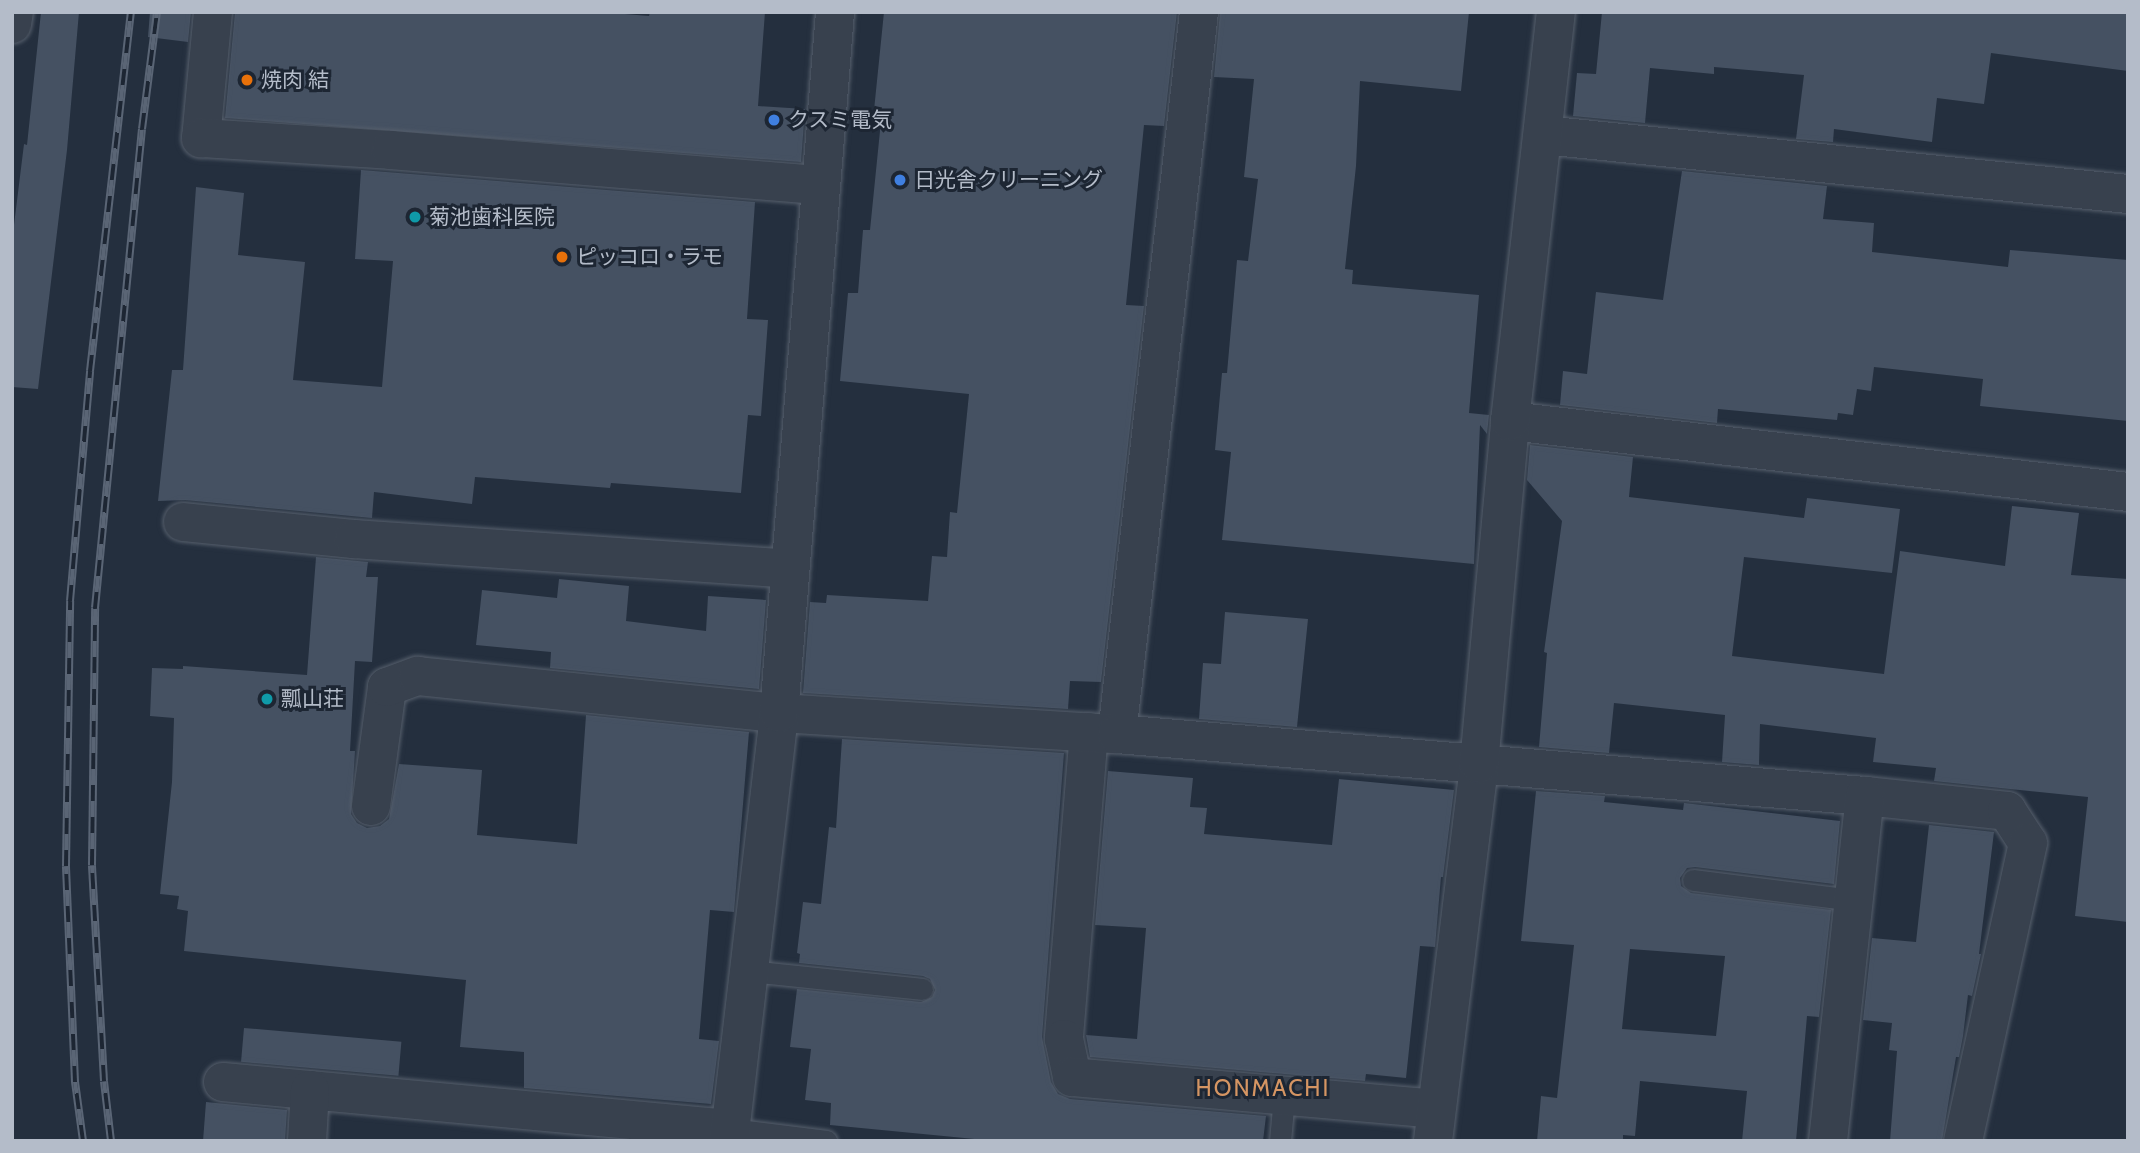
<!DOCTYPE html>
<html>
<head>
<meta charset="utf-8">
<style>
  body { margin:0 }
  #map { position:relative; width:2140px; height:1153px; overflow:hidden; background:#242f3e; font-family:Cabin,"Noto Sans JP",sans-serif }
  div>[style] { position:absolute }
  .building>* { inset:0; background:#455162; transform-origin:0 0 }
  .roads { filter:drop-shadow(0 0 2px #565f6c) drop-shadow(0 0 2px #565f6c) }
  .lane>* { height:21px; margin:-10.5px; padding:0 10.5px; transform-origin:10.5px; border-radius:10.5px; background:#38414e }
  .street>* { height:38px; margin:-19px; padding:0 19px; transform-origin:19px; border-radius:19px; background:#38414e }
  .rail>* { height:8px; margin-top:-4px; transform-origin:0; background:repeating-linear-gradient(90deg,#1d2633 0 16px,#5a6575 0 32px); box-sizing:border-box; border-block:2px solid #5a6575 }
  .dots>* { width:19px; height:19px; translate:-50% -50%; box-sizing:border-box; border:4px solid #1d2633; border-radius:50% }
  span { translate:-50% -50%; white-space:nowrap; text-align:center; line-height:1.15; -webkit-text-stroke:6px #1d2633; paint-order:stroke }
  .poi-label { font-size:21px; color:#b4bcc9 }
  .left { translate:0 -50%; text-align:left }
  .neighbourhood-label { font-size:23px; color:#d59563; letter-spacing:2px }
  .frame { position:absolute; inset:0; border:14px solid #b4bcc9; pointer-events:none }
</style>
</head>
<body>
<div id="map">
  <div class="building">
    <div style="clip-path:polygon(41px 12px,79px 12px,67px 150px,38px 389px,12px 387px,12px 241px,24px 144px,27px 145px)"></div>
    <div style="clip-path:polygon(150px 12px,191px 12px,188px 42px,148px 37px)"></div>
    <div style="clip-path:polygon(235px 12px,601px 12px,649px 16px,650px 12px,765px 12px,758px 106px,805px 109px,801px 162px,225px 118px)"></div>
    <div style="clip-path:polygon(884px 12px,1177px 12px,1164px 126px,1144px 125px,1126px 305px,1144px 306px,1101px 682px,1070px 681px,1068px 709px,803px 693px,810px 602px,826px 603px,827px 595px,928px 601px,932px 556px,947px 557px,950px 512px,957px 513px,969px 394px,840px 381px,848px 293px,858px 293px,863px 230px,870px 230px,881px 121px,873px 120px)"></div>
    <div style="clip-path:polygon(1220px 12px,1469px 12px,1461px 91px,1360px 81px,1356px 166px,1345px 269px,1353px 270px,1352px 284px,1479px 295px,1469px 413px,1489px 415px,1487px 434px,1480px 425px,1474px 564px,1222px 540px,1231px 452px,1215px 450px,1222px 373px,1227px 373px,1237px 260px,1248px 261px,1258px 179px,1244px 177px,1254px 79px,1214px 77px)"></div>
    <div style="clip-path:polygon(1602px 12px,2128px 12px,2128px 71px,1991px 53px,1984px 104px,1937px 98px,1932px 142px,1834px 129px,1833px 142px,1796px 139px,1804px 75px,1714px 67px,1714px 74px,1650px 68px,1645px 123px,1573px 116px,1577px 73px,1596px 74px)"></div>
    <div style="clip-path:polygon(361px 170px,755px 202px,747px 319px,768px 320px,761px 416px,748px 415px,741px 493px,611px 483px,610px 488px,475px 477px,472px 504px,374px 492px,372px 518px,185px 500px,158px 501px,172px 370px,183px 370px,196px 187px,244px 193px,238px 255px,305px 262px,293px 380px,382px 387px,393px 261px,355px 259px)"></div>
    <div style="clip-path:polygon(1682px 171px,1827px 186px,1823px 219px,1874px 223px,1872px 252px,2008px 267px,2010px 250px,2128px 260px,2128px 421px,1980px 406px,1983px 379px,1874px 367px,1871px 391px,1857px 389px,1853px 415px,1838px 413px,1837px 420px,1718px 409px,1717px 423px,1560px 405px,1563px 371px,1587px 374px,1596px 292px,1663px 300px)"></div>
    <div style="clip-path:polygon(1530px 445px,1633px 457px,1629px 497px,1804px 518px,1807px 498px,1900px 509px,1892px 573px,1744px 557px,1732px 656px,1884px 674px,1900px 551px,2005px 566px,2012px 506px,2079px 513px,2071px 575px,2128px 579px,2128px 922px,2075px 916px,2088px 797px,1934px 781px,1936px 768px,1873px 762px,1876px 738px,1760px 724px,1759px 765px,1722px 762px,1725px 715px,1614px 703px,1609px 753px,1539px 747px,1547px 653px,1544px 652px,1562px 521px,1527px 480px)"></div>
    <div style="clip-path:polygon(316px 557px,368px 562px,366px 577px,378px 577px,372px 662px,355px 661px,350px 751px,355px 751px,351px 814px,357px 823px,367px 828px,380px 826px,389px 819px,399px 764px,482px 770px,477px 835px,577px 844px,586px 715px,749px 732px,734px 912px,710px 910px,699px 1039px,719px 1041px,711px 1104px,524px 1088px,524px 1052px,460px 1047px,466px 980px,184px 951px,188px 911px,177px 909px,179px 896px,160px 894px,172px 782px,174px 718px,150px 716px,152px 668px,183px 669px,183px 666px,307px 675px)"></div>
    <div style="clip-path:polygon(559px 579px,629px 586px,626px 621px,706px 631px,708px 596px,766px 600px,759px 689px,550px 668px,551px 652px,476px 645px,482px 590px,557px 598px)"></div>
    <div style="clip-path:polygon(1225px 612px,1308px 619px,1297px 727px,1199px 719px,1203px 663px,1221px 664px)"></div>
    <div style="clip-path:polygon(842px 739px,1064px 753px,1042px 1037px,1051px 1082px,1058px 1094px,1070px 1099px,1266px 1116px,1263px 1141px,995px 1141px,830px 1125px,831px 1103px,805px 1100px,811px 1049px,790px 1047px,797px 989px,921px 1002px,932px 997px,935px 990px,930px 979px,923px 976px,799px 963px,800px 954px,797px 953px,803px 902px,821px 904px,829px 827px,836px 828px)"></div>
    <div style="clip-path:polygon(1108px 771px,1193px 778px,1190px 807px,1207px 808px,1204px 834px,1332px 845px,1339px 779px,1454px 790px,1443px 877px,1441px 877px,1435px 947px,1420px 946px,1406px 1078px,1366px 1074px,1365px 1081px,1090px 1057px,1086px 1035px,1137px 1039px,1146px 928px,1095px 925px)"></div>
    <div style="clip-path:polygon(evenodd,1536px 791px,1605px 796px,1604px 802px,1683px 810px,1684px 803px,1840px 821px,1834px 884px,1695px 867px,1687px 868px,1680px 878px,1681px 886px,1691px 893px,1831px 910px,1819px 1017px,1807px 1016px,1796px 1141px,1742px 1141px,1747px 1091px,1640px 1081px,1635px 1136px,1623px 1135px,1623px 1141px,1537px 1141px,1541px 1096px,1557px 1098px,1574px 945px,1521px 941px,1536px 791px,1630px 949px,1725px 956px,1716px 1036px,1622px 1029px,1630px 949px)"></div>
    <div style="clip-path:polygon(1929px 825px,1994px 832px,1979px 954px,1981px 954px,1972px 996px,1968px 995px,1963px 1036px,1959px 1057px,1956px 1057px,1942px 1141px,1890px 1141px,1897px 1051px,1889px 1050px,1892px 1023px,1863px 1020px,1872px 938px,1916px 942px)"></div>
    <div style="left:244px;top:1028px;width:158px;height:34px;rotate:5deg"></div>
    <div style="clip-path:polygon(206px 1102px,287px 1110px,285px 1141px,203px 1141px)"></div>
  </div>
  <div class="roads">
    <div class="lane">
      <div style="left:1693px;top:880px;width:162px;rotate:7.1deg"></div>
      <div style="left:749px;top:971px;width:174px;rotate:5.9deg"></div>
      <div style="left:730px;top:1129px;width:97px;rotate:7.1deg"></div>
      <div style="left:1280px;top:1141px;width:45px;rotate:-84.9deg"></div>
    </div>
    <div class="street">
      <div style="left:213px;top:12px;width:127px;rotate:95.4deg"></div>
      <div style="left:201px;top:138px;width:190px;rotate:3.6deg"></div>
      <div style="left:391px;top:150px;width:430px;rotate:4.7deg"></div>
      <div style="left:12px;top:24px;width:12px;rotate:-81deg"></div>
      <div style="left:1543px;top:135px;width:588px;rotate:5.76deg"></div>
      <div style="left:1510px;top:421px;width:622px;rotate:6.55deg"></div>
      <div style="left:183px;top:522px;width:172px;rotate:5.7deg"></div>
      <div style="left:354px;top:539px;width:436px;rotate:3.9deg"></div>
      <div style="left:1089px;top:732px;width:308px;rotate:94.7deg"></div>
      <div style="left:1064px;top:1039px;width:39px;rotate:78deg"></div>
      <div style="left:1072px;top:1077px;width:365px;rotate:5deg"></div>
      <div style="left:1117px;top:734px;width:727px;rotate:-83.52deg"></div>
      <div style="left:371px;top:806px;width:120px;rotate:-82.3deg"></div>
      <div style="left:387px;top:687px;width:33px;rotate:-20deg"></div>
      <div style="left:418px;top:676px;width:363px;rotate:5.9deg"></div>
      <div style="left:779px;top:713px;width:339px;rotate:3.6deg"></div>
      <div style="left:1117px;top:734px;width:751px;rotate:4.74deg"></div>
      <div style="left:1865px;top:796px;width:143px;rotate:6deg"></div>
      <div style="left:2007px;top:811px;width:38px;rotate:57deg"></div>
      <div style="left:2028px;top:843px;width:305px;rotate:102.3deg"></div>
      <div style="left:223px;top:1082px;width:509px;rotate:5.3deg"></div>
      <div style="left:307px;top:1141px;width:51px;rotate:-86.6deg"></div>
      <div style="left:729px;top:1141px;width:431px;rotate:-83.3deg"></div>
      <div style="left:779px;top:713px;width:703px;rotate:-85.43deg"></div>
      <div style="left:1433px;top:1141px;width:380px;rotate:-83deg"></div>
      <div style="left:1479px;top:764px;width:344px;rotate:-84.8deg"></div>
      <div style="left:1510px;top:421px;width:412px;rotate:-83.6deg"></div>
      <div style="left:1828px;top:1141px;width:347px;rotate:-83.9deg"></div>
    </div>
  </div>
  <div class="rail">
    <div style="left:83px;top:1141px;width:60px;rotate:-97.7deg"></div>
    <div style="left:75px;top:1082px;width:216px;rotate:-92.4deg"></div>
    <div style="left:66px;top:866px;width:265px;rotate:-89.1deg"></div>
    <div style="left:70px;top:601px;width:231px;rotate:-85deg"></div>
    <div style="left:90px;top:371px;width:361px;rotate:-83.5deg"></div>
    <div style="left:111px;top:1141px;width:60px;rotate:-96.7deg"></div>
    <div style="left:104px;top:1081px;width:216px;rotate:-93.2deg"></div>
    <div style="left:92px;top:865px;width:257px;rotate:-89.3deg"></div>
    <div style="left:95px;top:608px;width:481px;rotate:-84.4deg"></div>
    <div style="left:142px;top:129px;width:118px;rotate:-82.7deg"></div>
  </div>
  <div class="dots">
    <div style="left:247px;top:80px;background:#e8710a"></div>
    <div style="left:774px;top:120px;background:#3f7fe0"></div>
    <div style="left:900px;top:180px;background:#3f7fe0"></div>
    <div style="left:415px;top:217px;background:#0f9aa8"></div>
    <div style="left:562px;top:257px;background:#e8710a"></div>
    <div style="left:267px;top:699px;background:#0f9aa8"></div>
  </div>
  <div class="poi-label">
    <span class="left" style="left:261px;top:80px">焼肉 結</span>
    <span class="left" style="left:788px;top:120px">クスミ電気</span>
    <span class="left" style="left:914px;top:180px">日光舎クリーニング</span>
    <span class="left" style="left:429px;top:217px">菊池歯科医院</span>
    <span class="left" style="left:576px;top:257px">ピッコロ・ラモ</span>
    <span class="left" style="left:281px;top:699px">瓢山荘</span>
  </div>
  <div class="neighbourhood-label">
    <span style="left:1263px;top:1088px">HONMACHI</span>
  </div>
  <div class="frame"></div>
</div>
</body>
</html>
